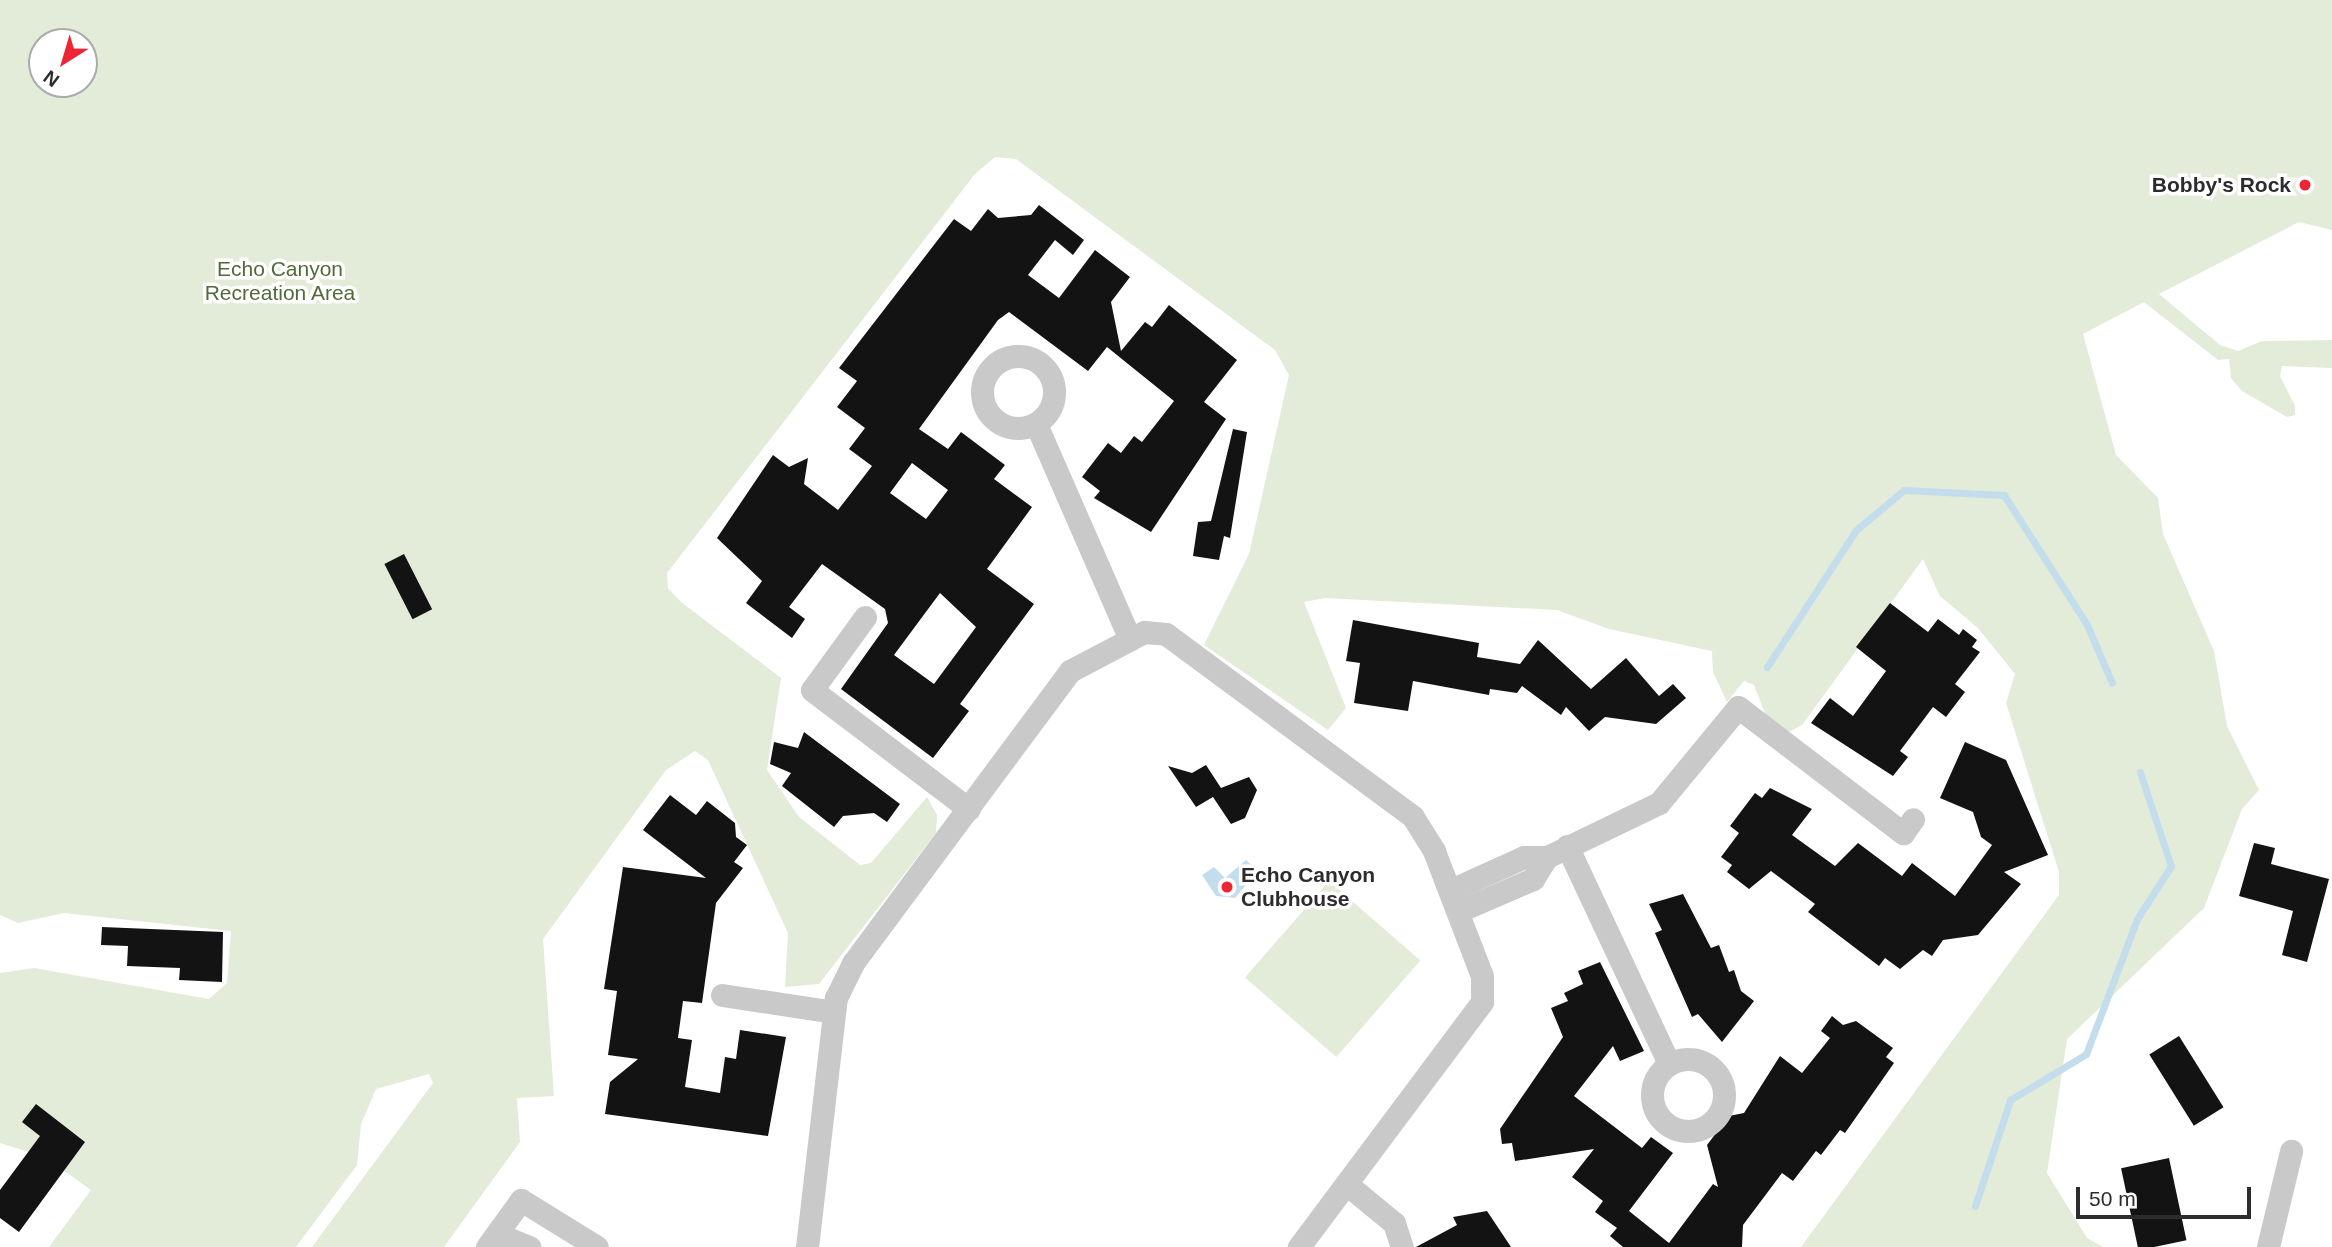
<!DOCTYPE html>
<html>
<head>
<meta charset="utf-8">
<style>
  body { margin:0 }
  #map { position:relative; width:2332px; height:1247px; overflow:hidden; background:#fff; font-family:Arial,sans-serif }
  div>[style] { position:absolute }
  .green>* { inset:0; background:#e3ebd9; transform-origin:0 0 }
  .water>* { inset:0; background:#c3ddec }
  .stream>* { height:7px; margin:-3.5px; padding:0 3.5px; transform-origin:3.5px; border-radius:3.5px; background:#c3ddec }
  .building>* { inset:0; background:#131313; transform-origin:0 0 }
  .minor>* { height:23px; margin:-11.5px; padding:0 11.5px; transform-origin:11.5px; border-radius:11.5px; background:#c9c9c9 }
  .minor>.ring { margin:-11.5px; padding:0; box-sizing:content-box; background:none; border:23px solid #c9c9c9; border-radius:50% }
  .dots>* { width:19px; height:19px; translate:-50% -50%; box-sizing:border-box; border:4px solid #fff; border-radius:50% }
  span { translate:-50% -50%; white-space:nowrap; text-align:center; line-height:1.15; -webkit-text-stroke:7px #fff; paint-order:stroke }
  .poi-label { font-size:21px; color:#2c2c2c; font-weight:700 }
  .right { translate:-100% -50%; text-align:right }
  .left { translate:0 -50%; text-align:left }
  .park-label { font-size:21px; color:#506a38 }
  .north { position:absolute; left:28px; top:28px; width:70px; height:70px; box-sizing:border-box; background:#fff; border:2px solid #ababab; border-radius:50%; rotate:217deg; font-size:19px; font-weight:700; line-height:28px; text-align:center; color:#2c2c2c }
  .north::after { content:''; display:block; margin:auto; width:24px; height:32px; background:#ed2535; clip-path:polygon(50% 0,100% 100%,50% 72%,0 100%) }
  .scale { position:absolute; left:2076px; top:1187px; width:175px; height:32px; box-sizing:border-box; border:4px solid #2c2c2c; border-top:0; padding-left:9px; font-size:21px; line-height:24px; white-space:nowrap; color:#2c2c2c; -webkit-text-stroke:5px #fff; paint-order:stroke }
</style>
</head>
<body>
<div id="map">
  <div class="green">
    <div style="clip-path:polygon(evenodd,0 0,2332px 0,2332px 230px,2299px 222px,2159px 294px,2220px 345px,2238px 351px,2262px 341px,2332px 340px,2332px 368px,2282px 366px,2280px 376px,2295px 406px,2295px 415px,2287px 417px,2242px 391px,2231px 378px,2229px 359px,2218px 360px,2144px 302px,2083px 334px,2116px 455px,2158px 498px,2163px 534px,2214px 651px,2227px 726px,2259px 790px,2242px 809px,2204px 908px,2067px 1039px,2047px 1173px,2087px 1238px,2103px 1247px,1801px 1247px,2059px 895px,2059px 872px,2006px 703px,2015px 674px,1978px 628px,1940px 596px,1923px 559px,1802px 725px,1785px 734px,1768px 721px,1754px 685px,1744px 681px,1727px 702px,1713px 672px,1712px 651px,1609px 629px,1557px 610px,1325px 598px,1304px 602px,1346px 708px,1328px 730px,1204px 645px,1249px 554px,1289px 375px,1275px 350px,1016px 159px,995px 157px,975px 174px,667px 573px,668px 588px,681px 602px,781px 678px,767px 770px,799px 817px,860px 865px,871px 863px,927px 797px,937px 815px,936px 833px,819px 984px,785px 987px,788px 933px,708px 760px,695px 751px,666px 770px,543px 939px,554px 1096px,517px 1098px,520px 1142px,444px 1247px,312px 1247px,433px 1083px,429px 1074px,376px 1089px,361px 1124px,357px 1165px,296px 1247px,49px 1247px,91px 1190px,45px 1157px,0 1143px,0 973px,34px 968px,209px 999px,227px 983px,231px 931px,64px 913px,18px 923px,0 915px,0 0,42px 42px,84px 42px,84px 84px,42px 84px,42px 42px)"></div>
    <div style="left:1329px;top:881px;width:121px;height:128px;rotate:41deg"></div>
  </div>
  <div class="water">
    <div style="clip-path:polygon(1246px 860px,1258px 871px,1235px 898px,1216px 896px,1202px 875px,1214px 867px,1225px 878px)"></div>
  </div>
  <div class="stream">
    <div style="left:1767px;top:667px;width:163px;rotate:-57deg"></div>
    <div style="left:1856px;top:530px;width:62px;rotate:-39.8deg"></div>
    <div style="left:1904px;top:490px;width:100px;rotate:2.9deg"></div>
    <div style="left:2004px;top:495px;width:154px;rotate:57.4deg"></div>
    <div style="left:2087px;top:625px;width:63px;rotate:66.7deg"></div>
    <div style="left:1975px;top:1206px;width:112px;rotate:-71.7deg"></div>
    <div style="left:2010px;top:1100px;width:89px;rotate:-31.2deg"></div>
    <div style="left:2086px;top:1054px;width:144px;rotate:-69.3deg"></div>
    <div style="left:2137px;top:919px;width:63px;rotate:-57.3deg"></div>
    <div style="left:2171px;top:866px;width:99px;rotate:-108.3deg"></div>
  </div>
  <div class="building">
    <div style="clip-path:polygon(evenodd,1039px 205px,1084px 240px,1073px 255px,1055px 240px,1028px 275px,1059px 298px,1095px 250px,1130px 277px,1111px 302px,1121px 351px,1145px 322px,1152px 327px,1169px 305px,1237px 360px,1204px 402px,1226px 419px,1151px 532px,1094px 498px,1100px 491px,1082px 477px,1108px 443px,1121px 453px,1134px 436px,1142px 442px,1174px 401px,1107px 347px,1088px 371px,1009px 312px,998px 320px,919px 429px,948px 449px,961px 432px,1005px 465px,994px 479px,1032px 507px,987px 569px,1034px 604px,960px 704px,969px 711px,933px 758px,841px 689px,888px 623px,885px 609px,822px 564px,789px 607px,805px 619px,792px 638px,746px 603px,762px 581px,717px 538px,773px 455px,789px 467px,808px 458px,804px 484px,838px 510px,872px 466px,849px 449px,865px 428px,837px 407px,857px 381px,839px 368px,954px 219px,971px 231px,988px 209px,998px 218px,1031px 215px,1039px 205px,912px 463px,948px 490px,926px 519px,890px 493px,912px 463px,1039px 205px,940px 593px,976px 627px,934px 684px,894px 655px,940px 593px)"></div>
    <div style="clip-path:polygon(1233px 429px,1247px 432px,1230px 538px,1224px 536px,1219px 560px,1193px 556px,1198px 522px,1211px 521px)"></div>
    <div style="left:404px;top:554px;width:62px;height:22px;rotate:63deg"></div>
    <div style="clip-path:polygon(1890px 603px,1928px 632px,1938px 619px,1959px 635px,1963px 629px,1977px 640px,1972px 647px,1980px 652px,1955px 684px,1965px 692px,1946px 717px,1933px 707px,1900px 751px,1908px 757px,1893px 776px,1811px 723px,1830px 698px,1853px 716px,1886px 671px,1856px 647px)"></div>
    <div style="clip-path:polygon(1353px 620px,1479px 643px,1477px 657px,1520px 664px,1538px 640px,1591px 689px,1626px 658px,1659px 696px,1673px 684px,1686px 698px,1656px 724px,1605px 717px,1589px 731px,1566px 707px,1561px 715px,1522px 686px,1517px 693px,1490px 689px,1489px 695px,1413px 681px,1408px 711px,1354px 703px,1360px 663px,1346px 661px)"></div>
    <div style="clip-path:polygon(804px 732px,900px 804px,887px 822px,874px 813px,843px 816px,834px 827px,782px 786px,791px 773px,770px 764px,774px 742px,798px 748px)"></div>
    <div style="clip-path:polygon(1965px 742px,2006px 760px,2048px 855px,2004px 872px,2021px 884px,1978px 935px,1943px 940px,1932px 956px,1923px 950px,1900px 969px,1885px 958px,1879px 966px,1808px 912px,1815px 904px,1771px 871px,1749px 889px,1727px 872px,1732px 865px,1721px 857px,1739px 833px,1730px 826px,1755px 793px,1762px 798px,1770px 788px,1812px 809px,1792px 835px,1835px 866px,1858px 843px,1902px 876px,1912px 863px,1955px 896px,1992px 845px,1981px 837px,1973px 812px,1940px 798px)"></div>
    <div style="clip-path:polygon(1206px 765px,1221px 788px,1249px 777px,1257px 790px,1245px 818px,1231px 824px,1213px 797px,1196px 807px,1168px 766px,1192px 773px)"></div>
    <div style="clip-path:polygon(670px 795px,696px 815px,707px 801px,735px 823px,736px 837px,747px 845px,734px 862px,743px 868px,716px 903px,702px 1003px,683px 1001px,678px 1038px,692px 1040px,685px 1087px,720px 1093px,725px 1057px,736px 1059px,740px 1030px,786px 1037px,768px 1136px,605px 1114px,610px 1082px,638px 1059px,608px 1055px,617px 991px,604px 989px,623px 867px,706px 878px,643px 830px)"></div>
    <div style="clip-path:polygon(2254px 843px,2275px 848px,2271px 864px,2329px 879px,2307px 962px,2282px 955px,2293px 911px,2239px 896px)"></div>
    <div style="clip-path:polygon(1683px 894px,1711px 948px,1719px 945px,1729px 972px,1734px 970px,1741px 991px,1754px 1001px,1722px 1042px,1698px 1014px,1692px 1017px,1655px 933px,1662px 930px,1649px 904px)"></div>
    <div style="clip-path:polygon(102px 927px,223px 932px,222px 982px,179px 980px,180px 968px,127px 966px,128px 946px,101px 945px)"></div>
    <div style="clip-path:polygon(1600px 962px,1644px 1051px,1620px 1061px,1613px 1046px,1574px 1096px,1642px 1148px,1651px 1137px,1673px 1153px,1629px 1211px,1669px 1243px,1713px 1184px,1718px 1187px,1707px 1145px,1729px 1116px,1744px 1113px,1780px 1056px,1802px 1073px,1830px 1038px,1821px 1031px,1832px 1016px,1843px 1025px,1856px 1021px,1893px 1048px,1886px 1057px,1894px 1063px,1845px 1133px,1840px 1130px,1821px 1155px,1816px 1151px,1793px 1181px,1782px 1173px,1743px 1225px,1742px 1247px,1623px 1247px,1610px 1236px,1617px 1228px,1595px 1212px,1603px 1201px,1572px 1177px,1594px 1149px,1515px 1161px,1512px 1143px,1502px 1144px,1500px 1129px,1563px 1037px,1551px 1008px,1568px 1001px,1564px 993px,1583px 984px,1578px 971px)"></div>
    <div style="left:2179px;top:1036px;width:84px;height:35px;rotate:58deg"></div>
    <div style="clip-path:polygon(36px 1104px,85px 1142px,19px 1232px,0 1218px,0 1190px,40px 1136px,22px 1122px)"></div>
    <div style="left:2169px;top:1158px;width:84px;height:49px;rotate:78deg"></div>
    <div style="clip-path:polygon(1487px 1211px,1511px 1247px,1416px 1247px,1457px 1225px,1453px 1217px)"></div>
  </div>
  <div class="minor">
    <div class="ring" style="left:982px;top:356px;width:49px;height:49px"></div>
    <div style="left:1036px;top:424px;width:235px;rotate:66.4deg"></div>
    <div style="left:865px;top:617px;width:90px;rotate:126deg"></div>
    <div style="left:812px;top:690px;width:197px;rotate:37.2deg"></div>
    <div style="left:1567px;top:846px;width:241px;rotate:64.9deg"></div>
    <div style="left:1451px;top:890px;width:80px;rotate:-24.3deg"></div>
    <div style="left:1524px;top:857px;width:23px"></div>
    <div style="left:1547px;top:857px;width:124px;rotate:-25.7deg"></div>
    <div style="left:1659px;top:803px;width:124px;rotate:-50.5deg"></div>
    <div style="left:1738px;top:707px;width:208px;rotate:37.4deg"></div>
    <div style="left:1903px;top:833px;width:17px;rotate:-54deg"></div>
    <div style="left:1459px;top:911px;width:81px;rotate:-23.4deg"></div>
    <div style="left:1533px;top:879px;width:26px;rotate:-58deg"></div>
    <div style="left:722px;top:995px;width:113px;rotate:8.6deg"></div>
    <div class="ring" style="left:1652px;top:1059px;width:49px;height:49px"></div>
    <div style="left:1349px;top:1186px;width:58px;rotate:39.4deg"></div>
    <div style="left:1394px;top:1223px;width:25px;rotate:72deg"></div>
    <div style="left:497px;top:1234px;width:35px;rotate:22deg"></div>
    <div style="left:487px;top:1247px;width:58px;rotate:-54.1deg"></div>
    <div style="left:521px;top:1200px;width:89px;rotate:31.7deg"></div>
    <div style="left:807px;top:1247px;width:251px;rotate:-83.4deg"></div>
    <div style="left:836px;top:998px;width:39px;rotate:-64deg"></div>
    <div style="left:853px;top:963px;width:364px;rotate:-53.4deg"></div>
    <div style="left:1070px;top:671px;width:84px;rotate:-27.8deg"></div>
    <div style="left:1144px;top:632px;width:22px;rotate:5deg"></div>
    <div style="left:1166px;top:634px;width:307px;rotate:36.5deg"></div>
    <div style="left:1413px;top:817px;width:40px;rotate:58deg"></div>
    <div style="left:1434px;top:851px;width:134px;rotate:69deg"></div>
    <div style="left:1482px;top:976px;width:26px;rotate:90deg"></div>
    <div style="left:1482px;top:1002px;width:306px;rotate:126.8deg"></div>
    <div style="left:2268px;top:1247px;width:99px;rotate:-76.5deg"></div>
  </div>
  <div class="dots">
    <div style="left:2305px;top:185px;background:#ed2535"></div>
    <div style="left:1227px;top:887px;background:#ed2535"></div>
  </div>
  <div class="poi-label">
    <span class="right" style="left:2291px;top:185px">Bobby's Rock</span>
    <span class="left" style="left:1241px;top:887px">Echo Canyon<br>Clubhouse</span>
  </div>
  <div class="park-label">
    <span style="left:280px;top:281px">Echo Canyon<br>Recreation Area</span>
  </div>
  <div class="north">N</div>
  <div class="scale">50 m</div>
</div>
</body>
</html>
